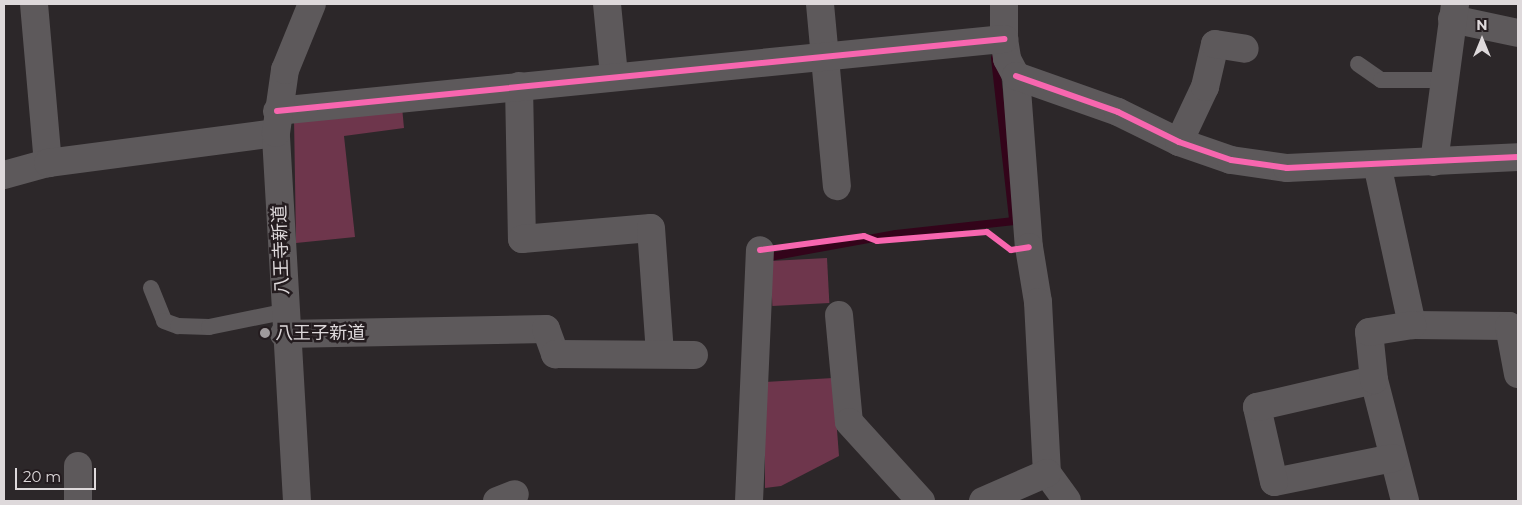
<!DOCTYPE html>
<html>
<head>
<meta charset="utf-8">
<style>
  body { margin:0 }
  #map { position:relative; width:1522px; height:505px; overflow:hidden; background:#2c2729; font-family:Montserrat,"Noto Sans JP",sans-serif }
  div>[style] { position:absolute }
  .green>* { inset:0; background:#6e364c; transform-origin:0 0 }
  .stream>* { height:8px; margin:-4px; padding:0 4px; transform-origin:4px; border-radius:4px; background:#33041a }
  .service>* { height:16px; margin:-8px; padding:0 8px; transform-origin:8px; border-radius:8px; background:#5d595b }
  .minor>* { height:28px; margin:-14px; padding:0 14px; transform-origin:14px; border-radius:14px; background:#5d595b }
  .tertiary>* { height:28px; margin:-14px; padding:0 14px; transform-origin:14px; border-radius:14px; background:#5d595b }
  .cycleway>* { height:6px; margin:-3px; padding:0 3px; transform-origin:3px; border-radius:3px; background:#f766af }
  .dots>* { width:14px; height:14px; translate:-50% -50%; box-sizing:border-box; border:2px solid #241c1f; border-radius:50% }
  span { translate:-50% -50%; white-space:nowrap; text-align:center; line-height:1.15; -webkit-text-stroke:5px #241c1f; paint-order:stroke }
  .street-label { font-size:18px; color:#ded9db }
  .poi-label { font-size:18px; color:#ded9db }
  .left { translate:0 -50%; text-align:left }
  .frame { position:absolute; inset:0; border:5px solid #ded9db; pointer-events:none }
  .north { position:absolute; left:1457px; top:15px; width:50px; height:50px; -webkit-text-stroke:4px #241c1f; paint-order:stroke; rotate:0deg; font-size:14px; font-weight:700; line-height:20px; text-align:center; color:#ded9db }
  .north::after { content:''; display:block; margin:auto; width:18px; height:22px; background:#ded9db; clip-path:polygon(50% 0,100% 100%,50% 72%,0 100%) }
  .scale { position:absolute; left:15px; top:468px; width:81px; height:22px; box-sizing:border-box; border:2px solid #ded9db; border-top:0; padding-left:6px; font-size:15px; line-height:18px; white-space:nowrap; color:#ded9db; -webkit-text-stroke:4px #241c1f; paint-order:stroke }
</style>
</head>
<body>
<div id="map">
  <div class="green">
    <div style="clip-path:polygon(402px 107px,404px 128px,344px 136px,355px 237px,296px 243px,294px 118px)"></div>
    <div style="left:827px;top:258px;width:45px;height:57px;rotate:87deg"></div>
    <div style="clip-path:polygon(833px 378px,839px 456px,781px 486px,765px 488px,765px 382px)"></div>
  </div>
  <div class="stream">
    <div style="left:995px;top:58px;width:161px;rotate:83.6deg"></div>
    <div style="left:764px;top:258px;width:134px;rotate:-10.3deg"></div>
    <div style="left:896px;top:234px;width:119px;rotate:-6.3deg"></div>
  </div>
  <div class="service">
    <div style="left:1358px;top:64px;width:28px;rotate:35deg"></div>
    <div style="left:1381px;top:80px;width:64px"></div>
    <div style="left:151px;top:288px;width:35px;rotate:68deg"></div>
    <div style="left:164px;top:321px;width:15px;rotate:20deg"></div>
    <div style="left:178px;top:326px;width:31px;rotate:2deg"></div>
    <div style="left:209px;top:327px;width:76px;rotate:-11.5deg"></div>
  </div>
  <div class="minor">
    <div style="left:34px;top:4px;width:160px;rotate:85deg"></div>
    <div style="left:607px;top:4px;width:72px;rotate:84.4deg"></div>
    <div style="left:820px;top:4px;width:183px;rotate:84.7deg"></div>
    <div style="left:1004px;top:4px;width:35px;rotate:90deg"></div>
    <div style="left:1004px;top:39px;width:20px;rotate:81deg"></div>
    <div style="left:1007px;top:59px;width:19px;rotate:62deg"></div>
    <div style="left:1016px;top:76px;width:171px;rotate:85.7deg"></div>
    <div style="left:1029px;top:247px;width:56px;rotate:80.7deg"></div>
    <div style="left:1038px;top:302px;width:171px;rotate:87deg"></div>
    <div style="left:1047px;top:473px;width:34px;rotate:54deg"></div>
    <div style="left:1452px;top:19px;width:67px;rotate:12deg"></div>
    <div style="left:1016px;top:76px;width:108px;rotate:19.4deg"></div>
    <div style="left:1118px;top:112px;width:68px;rotate:26.2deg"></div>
    <div style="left:1179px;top:142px;width:55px;rotate:19.1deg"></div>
    <div style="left:1231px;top:160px;width:57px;rotate:8.1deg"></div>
    <div style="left:1287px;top:168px;width:231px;rotate:-2.7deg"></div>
    <div style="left:519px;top:86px;width:153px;rotate:88.9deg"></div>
    <div style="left:522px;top:239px;width:129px;rotate:-4.9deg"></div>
    <div style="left:651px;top:228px;width:126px;rotate:85.9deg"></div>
    <div style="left:277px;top:111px;width:731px;rotate:-5.66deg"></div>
    <div style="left:1179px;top:142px;width:61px;rotate:-64.7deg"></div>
    <div style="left:1205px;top:87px;width:44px;rotate:-76.9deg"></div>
    <div style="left:1215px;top:44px;width:30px;rotate:9deg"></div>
    <div style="left:1434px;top:162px;width:159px;rotate:-82.4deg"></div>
    <div style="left:1377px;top:164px;width:165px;rotate:77.7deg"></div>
    <div style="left:1412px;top:325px;width:97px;rotate:0.6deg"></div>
    <div style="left:1509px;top:326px;width:49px;rotate:79.4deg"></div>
    <div style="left:4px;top:175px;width:46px;rotate:-15.3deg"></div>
    <div style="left:48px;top:163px;width:230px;rotate:-7.5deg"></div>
    <div style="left:839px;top:315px;width:107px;rotate:84.7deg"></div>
    <div style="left:849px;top:422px;width:107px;rotate:47.7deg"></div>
    <div style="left:284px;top:334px;width:262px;rotate:-1.1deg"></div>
    <div style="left:546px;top:329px;width:27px;rotate:70deg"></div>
    <div style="left:555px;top:354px;width:139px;rotate:0.4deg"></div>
    <div style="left:1374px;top:380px;width:125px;rotate:75.6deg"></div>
    <div style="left:1393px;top:458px;width:121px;rotate:168.6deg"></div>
    <div style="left:1274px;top:482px;width:77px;rotate:-102.8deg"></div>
    <div style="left:1257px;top:407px;width:120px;rotate:-13deg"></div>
    <div style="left:1374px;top:380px;width:48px;rotate:-95.9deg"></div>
    <div style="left:1369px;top:332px;width:44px;rotate:-9.2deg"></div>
    <div style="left:78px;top:501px;width:35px;rotate:-90deg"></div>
    <div style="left:497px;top:501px;width:19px;rotate:-21deg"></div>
    <div style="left:749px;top:501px;width:251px;rotate:-87.5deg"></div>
    <div style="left:983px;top:501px;width:70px;rotate:-23.6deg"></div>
  </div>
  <div class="tertiary">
    <div style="left:297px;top:501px;width:369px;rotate:-93.3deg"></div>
    <div style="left:276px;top:133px;width:64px;rotate:-81.9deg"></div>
    <div style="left:285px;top:70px;width:71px;rotate:-67.8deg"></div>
  </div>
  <div class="cycleway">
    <div style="left:1016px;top:76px;width:108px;rotate:19.4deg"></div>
    <div style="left:1118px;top:112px;width:68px;rotate:26.2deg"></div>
    <div style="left:1179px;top:142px;width:55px;rotate:19.1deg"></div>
    <div style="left:1231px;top:160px;width:57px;rotate:8.1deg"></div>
    <div style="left:1287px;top:168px;width:231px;rotate:-2.7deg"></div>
    <div style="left:277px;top:111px;width:731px;rotate:-5.66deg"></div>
    <div style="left:760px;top:250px;width:105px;rotate:-7.7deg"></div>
    <div style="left:864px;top:236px;width:14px;rotate:21deg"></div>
    <div style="left:877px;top:241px;width:110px;rotate:-4.7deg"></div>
    <div style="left:987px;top:232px;width:30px;rotate:37deg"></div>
    <div style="left:1011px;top:250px;width:18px;rotate:-9deg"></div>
  </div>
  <div class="dots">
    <div style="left:265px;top:333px;background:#a09b9d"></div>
  </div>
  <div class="street-label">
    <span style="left:281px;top:250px;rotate:-92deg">八王寺新道</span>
  </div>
  <div class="poi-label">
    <span class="left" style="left:275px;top:333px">八王子新道</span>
  </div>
  <div class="frame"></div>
  <div class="north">N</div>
  <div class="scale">20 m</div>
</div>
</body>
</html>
